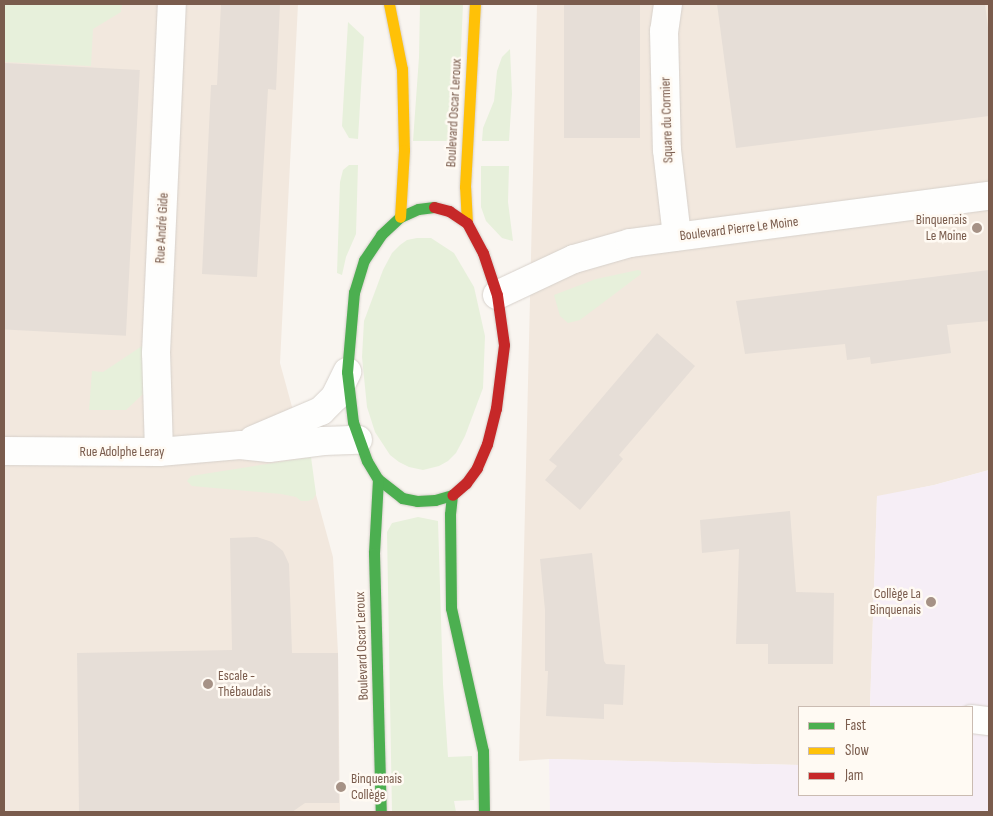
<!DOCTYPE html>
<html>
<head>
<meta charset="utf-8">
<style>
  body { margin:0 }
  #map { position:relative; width:993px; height:816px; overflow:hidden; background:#f9f5f0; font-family:"Sofia Sans Condensed",sans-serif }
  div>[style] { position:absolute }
  .residential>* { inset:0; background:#f2e8de }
  .education>* { inset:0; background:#f6eef6 }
  .green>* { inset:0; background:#e7f0db }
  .building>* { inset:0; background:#e6ded7; transform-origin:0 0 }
  .roads { filter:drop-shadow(0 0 1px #d7d1cb) drop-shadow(0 0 1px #d7d1cb) }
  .street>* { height:28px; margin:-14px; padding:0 14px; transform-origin:14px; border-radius:14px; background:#fefefd }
  .fast>* { height:11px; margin:-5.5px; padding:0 5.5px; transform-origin:5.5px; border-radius:5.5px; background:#4caf50 }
  .slow>* { height:11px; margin:-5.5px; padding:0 5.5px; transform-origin:5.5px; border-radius:5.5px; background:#ffc107 }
  .jam>* { height:11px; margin:-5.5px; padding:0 5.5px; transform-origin:5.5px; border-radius:5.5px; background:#c62828 }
  .dots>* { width:14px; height:14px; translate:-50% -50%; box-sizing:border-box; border:2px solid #fffaf3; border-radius:50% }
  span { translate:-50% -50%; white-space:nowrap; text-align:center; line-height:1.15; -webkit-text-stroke:5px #fffaf3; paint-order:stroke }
  .street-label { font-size:14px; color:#7a5c4d }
  .poi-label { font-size:14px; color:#7a5c4d }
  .right { translate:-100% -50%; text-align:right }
  .left { translate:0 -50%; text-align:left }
  .frame { position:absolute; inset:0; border:5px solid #7a5c4d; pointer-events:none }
  .legend { position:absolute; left:798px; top:706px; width:175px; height:90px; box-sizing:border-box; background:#fffaf3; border:1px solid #cabbb1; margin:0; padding:6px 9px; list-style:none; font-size:15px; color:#7a5c4d }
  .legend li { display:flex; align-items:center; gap:10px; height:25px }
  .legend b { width:25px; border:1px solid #cabbb1 }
</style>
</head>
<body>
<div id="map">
  <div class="residential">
    <div style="clip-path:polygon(4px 4px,298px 4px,280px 363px,333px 557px,338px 653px,340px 812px,4px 812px)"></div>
    <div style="clip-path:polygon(537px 4px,989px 4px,989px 470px,934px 485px,877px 497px,870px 707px,799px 707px,799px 765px,549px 759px,519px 761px)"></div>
  </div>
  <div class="education">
    <div style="clip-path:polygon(989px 470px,989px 812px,550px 812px,549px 759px,799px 765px,799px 795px,972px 795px,972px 707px,870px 707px,877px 496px,934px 485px)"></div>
  </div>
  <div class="green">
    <div style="clip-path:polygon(4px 4px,122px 4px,121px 12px,93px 29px,91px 66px,4px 62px)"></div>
    <div style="clip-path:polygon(420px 4px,463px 4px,457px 141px,413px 141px,419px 57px)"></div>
    <div style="clip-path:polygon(348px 22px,364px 37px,358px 139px,349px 138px,342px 126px)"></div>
    <div style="clip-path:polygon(510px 49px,512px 94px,509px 141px,482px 141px,483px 128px,494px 101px,497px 71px,502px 57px)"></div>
    <div style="clip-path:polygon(349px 165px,358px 165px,356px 234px,346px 257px,342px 275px,337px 273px,340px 182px,343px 170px)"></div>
    <div style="clip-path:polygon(481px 166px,509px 166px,508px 202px,513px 241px,502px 238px,486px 221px,481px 207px)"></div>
    <div style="clip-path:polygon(417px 238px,431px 238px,454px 253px,474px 287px,485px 336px,483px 388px,465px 436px,456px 453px,448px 461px,439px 466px,423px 470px,409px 467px,399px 462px,390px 455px,375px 432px,367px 407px,362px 357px,364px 321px,383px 270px,392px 253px,400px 245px,407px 240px)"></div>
    <div style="clip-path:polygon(638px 270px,641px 271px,641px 274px,580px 320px,568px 323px,560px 316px,554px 295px,596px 279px)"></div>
    <div style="clip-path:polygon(145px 344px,143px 394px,126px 410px,89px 410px,92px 371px,103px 372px)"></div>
    <div style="clip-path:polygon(311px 457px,316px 494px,313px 499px,308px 501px,301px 501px,296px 497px,281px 494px,192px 486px,187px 481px,191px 476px)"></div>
    <div style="clip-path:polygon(418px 517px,438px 521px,443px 684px,448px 757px,472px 756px,474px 800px,454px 801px,456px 812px,392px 812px,387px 532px,392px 523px)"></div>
  </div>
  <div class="building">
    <div style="clip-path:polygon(221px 4px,280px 4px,276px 90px,268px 89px,257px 277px,202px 274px,211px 85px,217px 85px)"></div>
    <div style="left:564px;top:4px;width:76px;height:134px"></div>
    <div style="clip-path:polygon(717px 4px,985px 4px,989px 35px,989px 116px,736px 148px)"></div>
    <div style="left:4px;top:63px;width:136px;height:266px;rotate:3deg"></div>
    <div style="clip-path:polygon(989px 270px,989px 321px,947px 325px,951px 353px,871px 364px,870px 357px,847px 360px,845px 344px,745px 354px,736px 301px)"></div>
    <div style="clip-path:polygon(657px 333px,695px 366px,619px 455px,623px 459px,580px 510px,545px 480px,557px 466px,549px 460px)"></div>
    <div style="clip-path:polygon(790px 511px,796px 592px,834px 593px,833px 664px,768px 664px,768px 644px,736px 644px,739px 549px,702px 553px,700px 520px)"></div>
    <div style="clip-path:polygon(257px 537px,272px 542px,283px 551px,289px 564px,292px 653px,338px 653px,339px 803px,305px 803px,292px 812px,79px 812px,77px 653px,232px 650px,230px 538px)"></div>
    <div style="clip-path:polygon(592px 553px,604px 661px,606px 664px,625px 665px,623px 705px,604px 704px,604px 719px,546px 716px,548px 671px,545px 671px,545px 610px,540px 559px)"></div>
  </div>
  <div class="roads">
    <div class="street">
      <div style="left:668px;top:4px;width:27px;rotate:98deg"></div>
      <div style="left:664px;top:31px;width:119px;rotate:88.6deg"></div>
      <div style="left:667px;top:150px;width:87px;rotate:83.4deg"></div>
      <div style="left:497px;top:295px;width:85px;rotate:-25.1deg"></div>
      <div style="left:574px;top:259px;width:58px;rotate:-15.9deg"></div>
      <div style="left:630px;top:243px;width:362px;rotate:-7.5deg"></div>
      <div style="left:253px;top:440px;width:74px;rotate:-23.1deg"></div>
      <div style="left:321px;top:411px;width:20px;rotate:-45deg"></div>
      <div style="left:335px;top:397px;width:28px;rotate:-64deg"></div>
      <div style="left:4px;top:451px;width:155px;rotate:0.4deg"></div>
      <div style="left:159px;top:452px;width:81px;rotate:-4.9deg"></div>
      <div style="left:240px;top:445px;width:29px;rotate:6deg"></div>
      <div style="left:269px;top:448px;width:55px;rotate:-7.3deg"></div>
      <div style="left:324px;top:441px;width:34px;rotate:-2deg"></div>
      <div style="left:159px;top:452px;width:99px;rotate:-91.7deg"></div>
      <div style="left:156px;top:353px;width:349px;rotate:-87.4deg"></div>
      <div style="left:972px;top:719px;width:17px;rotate:7deg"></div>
    </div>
    <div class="fast">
      <div style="left:434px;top:207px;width:16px;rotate:173deg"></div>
      <div style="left:418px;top:209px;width:20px;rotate:156deg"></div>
      <div style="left:400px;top:217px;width:26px;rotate:137deg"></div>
      <div style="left:381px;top:235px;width:30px;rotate:124deg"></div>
      <div style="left:364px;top:260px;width:34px;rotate:107deg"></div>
      <div style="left:354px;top:292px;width:80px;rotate:95deg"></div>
      <div style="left:347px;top:372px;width:50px;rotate:83.2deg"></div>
      <div style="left:353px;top:422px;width:41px;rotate:70.3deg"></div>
      <div style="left:367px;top:461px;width:21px;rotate:59deg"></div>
      <div style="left:378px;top:479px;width:31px;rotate:38deg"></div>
      <div style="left:402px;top:498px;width:15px;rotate:11deg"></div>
      <div style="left:417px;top:501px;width:18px;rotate:-3deg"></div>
      <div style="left:435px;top:500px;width:18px;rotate:-16deg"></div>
      <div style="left:378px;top:479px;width:74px;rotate:93.1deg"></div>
      <div style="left:374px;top:553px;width:259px;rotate:88.5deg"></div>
      <div style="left:452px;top:495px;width:19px;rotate:96deg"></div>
      <div style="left:450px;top:514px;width:94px;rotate:89.4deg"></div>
      <div style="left:451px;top:608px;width:147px;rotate:77.4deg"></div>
      <div style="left:483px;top:751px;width:61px;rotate:89.1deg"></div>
    </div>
    <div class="slow">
      <div style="left:389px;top:4px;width:66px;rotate:78.7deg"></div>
      <div style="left:402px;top:69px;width:81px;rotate:88.6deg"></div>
      <div style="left:404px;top:150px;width:67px;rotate:93.4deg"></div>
      <div style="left:467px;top:223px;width:36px;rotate:-93deg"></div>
      <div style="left:465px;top:187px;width:183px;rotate:-86.9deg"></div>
    </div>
    <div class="jam">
      <div style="left:434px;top:207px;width:16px;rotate:15deg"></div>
      <div style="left:449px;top:211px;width:22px;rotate:34deg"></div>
      <div style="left:467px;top:223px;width:34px;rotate:62deg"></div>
      <div style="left:483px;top:253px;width:44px;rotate:71.6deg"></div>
      <div style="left:497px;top:295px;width:50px;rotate:82deg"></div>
      <div style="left:504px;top:345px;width:64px;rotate:97.2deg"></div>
      <div style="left:496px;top:408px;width:37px;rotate:104deg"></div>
      <div style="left:487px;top:444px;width:26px;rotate:113deg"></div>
      <div style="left:477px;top:468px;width:19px;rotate:126deg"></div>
      <div style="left:466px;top:483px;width:18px;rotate:139deg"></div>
    </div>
  </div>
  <div class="dots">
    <div style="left:977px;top:228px;background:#a69286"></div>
    <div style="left:931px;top:602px;background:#a69286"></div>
    <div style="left:208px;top:684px;background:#a69286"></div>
    <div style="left:341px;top:787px;background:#a69286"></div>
  </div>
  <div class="street-label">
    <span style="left:454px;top:113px;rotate:-87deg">Boulevard Oscar Leroux</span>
    <span style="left:667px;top:120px;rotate:-92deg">Square du Cormier</span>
    <span style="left:162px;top:228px;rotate:-87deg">Rue André Gide</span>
    <span style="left:739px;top:229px;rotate:-7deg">Boulevard Pierre Le Moine</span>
    <span style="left:122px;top:452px">Rue Adolphe Leray</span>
    <span style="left:362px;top:646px;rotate:-92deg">Boulevard Oscar Leroux</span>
  </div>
  <div class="poi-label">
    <span class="right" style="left:967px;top:228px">Binquenais<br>Le Moine</span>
    <span class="right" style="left:921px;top:602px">Collège La<br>Binquenais</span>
    <span class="left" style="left:218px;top:684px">Escale -<br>Thébaudais</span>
    <span class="left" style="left:351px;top:787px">Binquenais<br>Collège</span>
  </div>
  <div class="frame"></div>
  <ul class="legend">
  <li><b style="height:6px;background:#4caf50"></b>Fast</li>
  <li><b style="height:6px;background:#ffc107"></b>Slow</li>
  <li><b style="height:6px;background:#c62828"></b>Jam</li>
  </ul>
</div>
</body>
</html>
